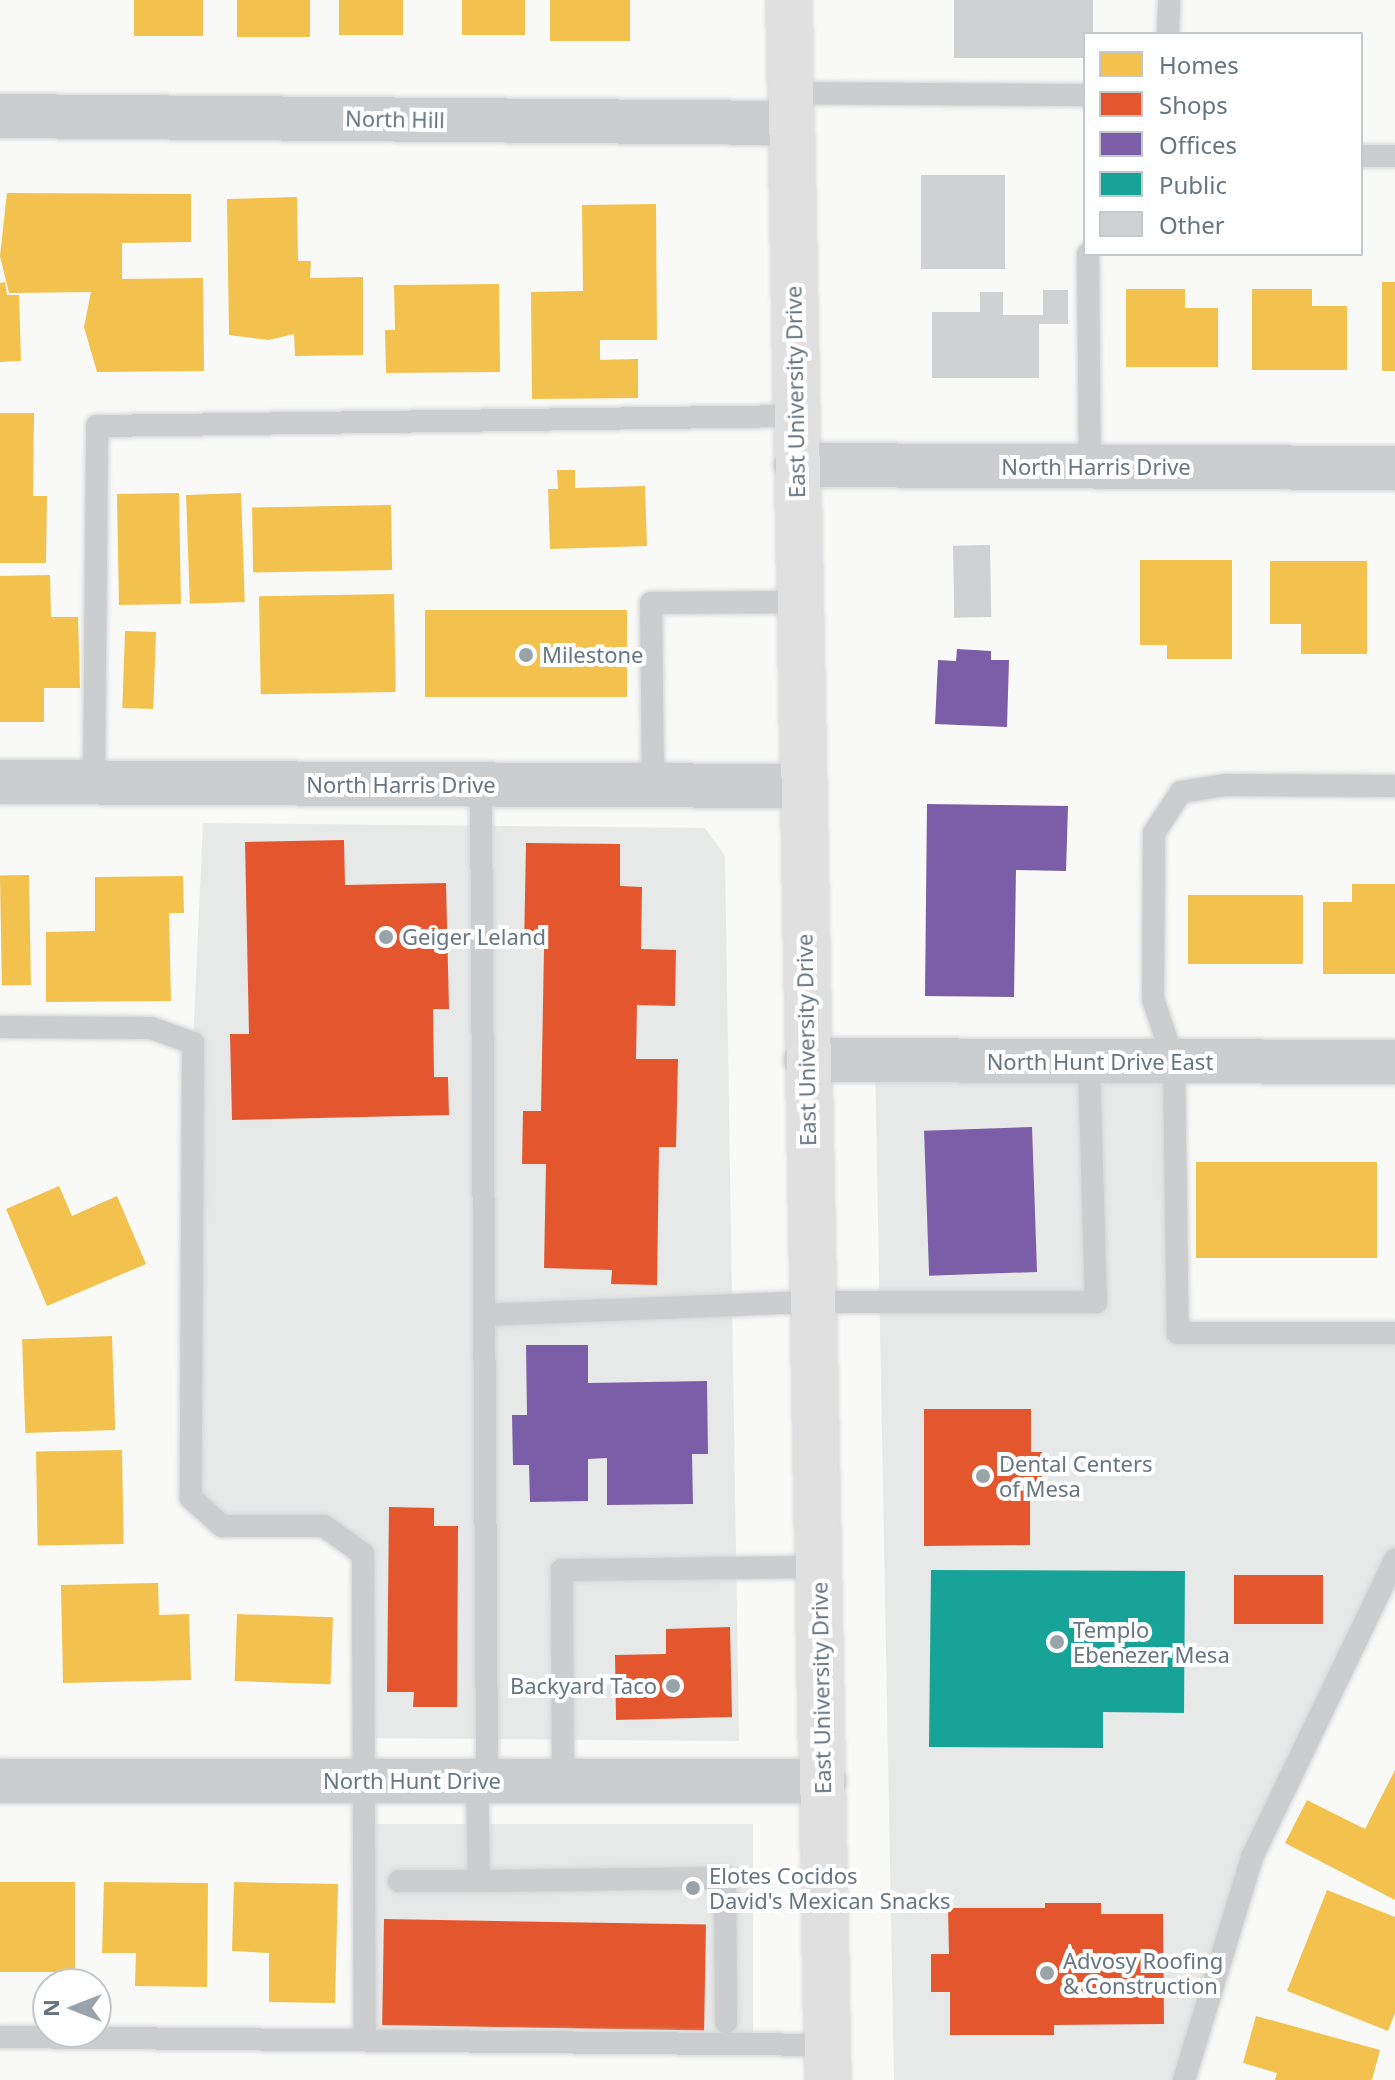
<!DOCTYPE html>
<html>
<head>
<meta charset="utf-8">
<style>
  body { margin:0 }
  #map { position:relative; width:1395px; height:2080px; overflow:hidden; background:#f9f9f8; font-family:"Noto Sans",sans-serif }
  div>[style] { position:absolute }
  .built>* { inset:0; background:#e7e9e8; transform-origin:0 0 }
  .homes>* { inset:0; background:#f2c14e; transform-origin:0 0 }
  .shops>* { inset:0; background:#e4572e; transform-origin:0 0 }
  .offices>* { inset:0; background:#7b5ea7; transform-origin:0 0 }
  .public>* { inset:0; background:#17a398 }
  .building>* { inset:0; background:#cfd1d2; transform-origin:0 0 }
  .roads { filter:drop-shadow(0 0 2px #d4d5d6) drop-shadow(0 0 2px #d4d5d6) }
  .lane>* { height:22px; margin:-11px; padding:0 11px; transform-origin:11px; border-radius:11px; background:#cbcdce }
  .street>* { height:44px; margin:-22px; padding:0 22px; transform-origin:22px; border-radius:22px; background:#cbcdce }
  .secondary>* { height:44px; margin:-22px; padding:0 22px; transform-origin:22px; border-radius:22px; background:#e0e0e1 }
  .dots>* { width:22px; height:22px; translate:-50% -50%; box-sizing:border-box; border:4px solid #fff; border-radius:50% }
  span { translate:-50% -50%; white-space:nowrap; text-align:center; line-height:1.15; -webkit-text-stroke:8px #fff; paint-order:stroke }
  .street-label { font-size:22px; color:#667580 }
  .poi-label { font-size:22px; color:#667580 }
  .left { translate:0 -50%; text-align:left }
  .right { translate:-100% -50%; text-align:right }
  .legend { position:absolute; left:1083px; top:32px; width:280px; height:224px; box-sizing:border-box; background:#fff; border:2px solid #c2c8cc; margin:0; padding:10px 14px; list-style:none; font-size:24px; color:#667580 }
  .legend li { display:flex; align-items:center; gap:16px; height:40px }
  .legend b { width:40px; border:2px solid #c2c8cc }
  .north { position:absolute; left:32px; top:1968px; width:80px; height:80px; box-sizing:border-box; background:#fff; border:2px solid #c2c8cc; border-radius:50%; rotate:270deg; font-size:22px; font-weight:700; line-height:32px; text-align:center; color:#667580 }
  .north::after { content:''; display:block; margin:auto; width:28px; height:36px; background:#99a3aa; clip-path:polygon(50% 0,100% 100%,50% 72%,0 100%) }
</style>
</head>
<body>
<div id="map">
  <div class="built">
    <div style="clip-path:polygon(203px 823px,705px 828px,725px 856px,739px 1741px,363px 1738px,363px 1554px,324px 1526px,222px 1526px,191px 1498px,193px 1043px)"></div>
    <div style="clip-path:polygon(875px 1060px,1174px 1062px,1178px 1333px,1395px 1333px,1395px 1560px,1252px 1857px,1184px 2080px,894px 2080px)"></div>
    <div style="left:363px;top:1824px;width:390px;height:216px"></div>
  </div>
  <div class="homes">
    <div style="left:134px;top:0;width:69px;height:36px"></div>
    <div style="left:237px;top:0;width:73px;height:37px"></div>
    <div style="left:339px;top:0;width:64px;height:35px"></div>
    <div style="left:462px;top:0;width:63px;height:35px"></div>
    <div style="left:550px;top:0;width:80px;height:41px"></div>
    <div style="clip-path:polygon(7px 193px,191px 194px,191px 242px,122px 243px,122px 279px,203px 278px,204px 371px,97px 372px,84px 327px,91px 292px,9px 293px,0 256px)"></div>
    <div style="clip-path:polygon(297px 197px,298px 261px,311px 261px,310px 278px,363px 277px,363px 355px,295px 356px,294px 334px,269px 340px,229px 335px,227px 199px)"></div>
    <div style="clip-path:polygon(656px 204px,657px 340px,600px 340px,600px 360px,638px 359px,638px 398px,532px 399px,531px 292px,583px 291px,582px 205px)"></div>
    <div style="clip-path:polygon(5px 282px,7px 295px,19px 295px,21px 361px,0 362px,0 283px)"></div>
    <div style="left:1382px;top:282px;width:13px;height:89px"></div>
    <div style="clip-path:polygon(499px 284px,500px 372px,386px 373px,385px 330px,395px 330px,394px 285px)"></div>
    <div style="clip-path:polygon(1126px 289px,1185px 289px,1185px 308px,1218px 308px,1218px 367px,1126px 367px)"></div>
    <div style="clip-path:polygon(1252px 289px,1312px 289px,1312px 306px,1347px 306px,1347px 370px,1252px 370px)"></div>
    <div style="clip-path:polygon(0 413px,34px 413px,33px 496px,47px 496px,46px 563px,0 563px)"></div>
    <div style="clip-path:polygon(557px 470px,575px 470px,575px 488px,645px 486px,647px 546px,550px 549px,548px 489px,558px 489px)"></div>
    <div style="left:179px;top:493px;width:111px;height:62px;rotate:89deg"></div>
    <div style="left:241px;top:493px;width:109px;height:55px;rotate:88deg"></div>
    <div style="left:391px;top:505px;width:65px;height:139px;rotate:89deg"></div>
    <div style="clip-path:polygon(1140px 560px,1232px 560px,1232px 659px,1167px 659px,1167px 645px,1140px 645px)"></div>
    <div style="clip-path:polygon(1270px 561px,1367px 561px,1367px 654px,1301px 654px,1301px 624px,1270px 624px)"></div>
    <div style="clip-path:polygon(50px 575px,51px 617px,78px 617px,80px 688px,44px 688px,44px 722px,0 722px,0 576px)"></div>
    <div style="left:394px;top:594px;width:98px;height:135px;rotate:89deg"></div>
    <div style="left:627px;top:610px;width:87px;height:202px;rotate:90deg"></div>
    <div style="left:125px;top:631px;width:31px;height:77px;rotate:2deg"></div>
    <div style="left:29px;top:875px;width:110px;height:29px;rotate:89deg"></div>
    <div style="clip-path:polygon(183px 876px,184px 913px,169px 913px,171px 1001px,46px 1002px,46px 932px,95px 931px,95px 877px)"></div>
    <div style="clip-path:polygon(1352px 884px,1395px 884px,1395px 974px,1323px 974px,1323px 902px,1352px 902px)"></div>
    <div style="left:1188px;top:895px;width:115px;height:69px"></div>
    <div style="left:1196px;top:1162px;width:181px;height:96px"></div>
    <div style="clip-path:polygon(59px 1186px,72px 1216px,117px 1196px,146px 1264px,47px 1306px,6px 1209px)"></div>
    <div style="left:112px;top:1336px;width:94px;height:90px;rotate:88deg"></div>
    <div style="left:122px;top:1450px;width:94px;height:86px;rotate:89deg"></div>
    <div style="clip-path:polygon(158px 1583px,159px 1615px,189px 1614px,191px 1680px,63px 1683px,61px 1585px)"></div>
    <div style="left:237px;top:1614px;width:96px;height:67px;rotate:2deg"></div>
    <div style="clip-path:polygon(1395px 1770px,1395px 1900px,1285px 1843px,1307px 1800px,1365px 1829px)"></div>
    <div style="left:0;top:1882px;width:75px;height:90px"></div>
    <div style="clip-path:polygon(104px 1882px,208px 1883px,207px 1987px,135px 1986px,136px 1953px,102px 1953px)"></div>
    <div style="clip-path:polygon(234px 1882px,338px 1884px,335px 2003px,269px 2002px,269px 1953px,232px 1951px)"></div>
    <div style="clip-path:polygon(1327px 1890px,1395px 1917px,1395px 2013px,1388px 2031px,1287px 1991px)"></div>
    <div style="clip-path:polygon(1256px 2016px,1380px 2050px,1372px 2080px,1275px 2080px,1277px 2073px,1243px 2063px)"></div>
  </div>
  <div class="shops">
    <div style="clip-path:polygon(344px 840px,345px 885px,446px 883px,449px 1009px,433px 1009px,434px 1077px,448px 1077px,449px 1115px,232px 1120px,230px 1034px,249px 1034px,245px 842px)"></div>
    <div style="clip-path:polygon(526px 843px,620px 844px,620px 886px,642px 887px,641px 949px,676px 950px,675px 1006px,637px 1005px,636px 1059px,678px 1059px,676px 1147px,659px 1147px,657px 1285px,611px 1284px,612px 1270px,544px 1268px,546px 1164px,522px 1164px,523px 1111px,541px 1111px,544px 949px,524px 948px)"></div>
    <div style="clip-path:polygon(924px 1409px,1031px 1409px,1031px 1452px,1042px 1452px,1042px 1499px,1030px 1499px,1030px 1545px,924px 1546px)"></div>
    <div style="clip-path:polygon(389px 1507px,434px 1508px,434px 1526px,458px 1526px,457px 1707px,413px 1707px,414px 1692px,387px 1692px)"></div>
    <div style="left:1323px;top:1575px;width:49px;height:89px;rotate:90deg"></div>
    <div style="clip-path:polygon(730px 1627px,732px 1717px,616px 1720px,615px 1655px,666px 1654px,666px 1629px)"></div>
    <div style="clip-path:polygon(1045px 1903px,1101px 1903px,1101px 1914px,1163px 1914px,1164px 2024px,1054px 2025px,1054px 2035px,950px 2035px,950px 1992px,931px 1992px,931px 1954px,949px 1954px,948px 1908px,1045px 1908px)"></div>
    <div style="left:384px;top:1919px;width:322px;height:106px;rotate:1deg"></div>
  </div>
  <div class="offices">
    <div style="clip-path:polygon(957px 649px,991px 651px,991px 660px,1009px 660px,1007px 727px,935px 724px,938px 660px,956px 661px)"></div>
    <div style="clip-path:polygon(927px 804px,1068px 806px,1066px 871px,1016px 870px,1014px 997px,925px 996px)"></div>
    <div style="left:1032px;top:1127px;width:145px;height:108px;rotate:88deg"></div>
    <div style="clip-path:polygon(526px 1345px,588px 1345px,588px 1383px,707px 1381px,708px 1454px,692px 1454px,693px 1504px,607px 1505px,607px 1458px,588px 1459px,588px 1501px,530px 1502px,529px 1465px,513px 1465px,512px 1415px,527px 1415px)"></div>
  </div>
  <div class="public">
    <div style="clip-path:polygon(931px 1570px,1185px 1571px,1184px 1713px,1103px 1712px,1103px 1748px,929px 1747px)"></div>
  </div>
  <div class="building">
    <div style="left:954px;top:0;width:139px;height:58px"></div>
    <div style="left:921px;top:175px;width:84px;height:94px"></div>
    <div style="clip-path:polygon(1043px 290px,1068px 290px,1068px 324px,1039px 324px,1039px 378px,932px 378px,932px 312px,980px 312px,980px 292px,1003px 292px,1003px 315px,1043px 315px)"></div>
    <div style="left:990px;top:545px;width:72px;height:37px;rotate:89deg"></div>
  </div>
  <div class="roads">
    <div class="lane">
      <div style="left:1168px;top:34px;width:34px;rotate:-88deg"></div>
      <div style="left:790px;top:93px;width:295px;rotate:0.4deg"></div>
      <div style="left:1361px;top:156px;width:34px"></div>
      <div style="left:1088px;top:254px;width:213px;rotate:89.5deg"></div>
      <div style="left:94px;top:784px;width:358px;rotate:-89.5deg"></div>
      <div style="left:97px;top:426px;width:699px;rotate:-0.82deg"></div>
      <div style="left:481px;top:785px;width:996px;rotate:89.65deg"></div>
      <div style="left:653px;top:786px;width:183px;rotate:-90.6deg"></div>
      <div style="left:651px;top:603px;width:147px;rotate:-0.4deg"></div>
      <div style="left:1395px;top:786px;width:169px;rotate:-179.7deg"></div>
      <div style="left:1226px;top:785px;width:46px;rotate:171.2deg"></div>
      <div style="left:1181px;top:792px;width:49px;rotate:123.4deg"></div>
      <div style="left:1154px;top:833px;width:166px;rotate:90.3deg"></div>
      <div style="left:1153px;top:999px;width:66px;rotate:71.6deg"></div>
      <div style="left:1174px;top:1062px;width:271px;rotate:89.2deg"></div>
      <div style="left:1178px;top:1333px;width:217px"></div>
      <div style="left:0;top:1027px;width:151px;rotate:0.4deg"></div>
      <div style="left:151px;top:1028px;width:45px;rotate:19.7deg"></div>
      <div style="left:193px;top:1043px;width:455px;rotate:90.3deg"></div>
      <div style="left:191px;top:1498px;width:42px;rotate:42.1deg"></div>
      <div style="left:222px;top:1526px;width:102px"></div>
      <div style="left:324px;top:1526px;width:48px;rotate:35.7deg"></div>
      <div style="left:363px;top:1554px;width:486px;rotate:89.8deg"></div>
      <div style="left:485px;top:1315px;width:327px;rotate:-2.3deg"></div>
      <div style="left:812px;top:1302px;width:284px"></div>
      <div style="left:1096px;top:1302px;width:240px;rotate:-91.7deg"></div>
      <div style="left:563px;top:1781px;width:211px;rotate:-90.3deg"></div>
      <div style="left:562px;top:1570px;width:256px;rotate:-0.7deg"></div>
      <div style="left:399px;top:1881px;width:80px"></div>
      <div style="left:479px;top:1881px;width:100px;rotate:-91.1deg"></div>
      <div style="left:479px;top:1881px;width:246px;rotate:-0.7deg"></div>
      <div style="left:725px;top:1878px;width:144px;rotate:89.6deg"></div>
      <div style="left:0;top:2037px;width:828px;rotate:0.55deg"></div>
      <div style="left:1184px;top:2080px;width:233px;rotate:-73deg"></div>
      <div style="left:1252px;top:1857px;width:330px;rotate:-64.3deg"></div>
    </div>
    <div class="street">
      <div style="left:0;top:116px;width:791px;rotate:0.51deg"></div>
      <div style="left:796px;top:465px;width:599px;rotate:0.29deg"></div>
      <div style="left:0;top:782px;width:801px;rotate:0.29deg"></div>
      <div style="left:806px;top:1060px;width:589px;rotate:0.19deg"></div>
      <div style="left:0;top:1781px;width:824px"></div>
    </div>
    <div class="secondary">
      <div style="left:789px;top:0;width:2080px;rotate:88.93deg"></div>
    </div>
  </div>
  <div class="dots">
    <div style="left:526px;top:655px;background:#99a3aa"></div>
    <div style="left:386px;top:937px;background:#99a3aa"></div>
    <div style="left:983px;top:1476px;background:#99a3aa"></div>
    <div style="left:1057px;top:1642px;background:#99a3aa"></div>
    <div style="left:673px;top:1686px;background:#99a3aa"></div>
    <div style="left:693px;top:1888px;background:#99a3aa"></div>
    <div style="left:1047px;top:1973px;background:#99a3aa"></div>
  </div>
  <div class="street-label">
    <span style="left:395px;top:119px;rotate:1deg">North Hill</span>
    <span style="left:795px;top:392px;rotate:-91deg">East University Drive</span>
    <span style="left:1096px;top:467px">North Harris Drive</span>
    <span style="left:401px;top:785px">North Harris Drive</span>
    <span style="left:806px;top:1040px;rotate:-91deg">East University Drive</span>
    <span style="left:1100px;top:1062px">North Hunt Drive East</span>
    <span style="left:821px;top:1688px;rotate:-91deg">East University Drive</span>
    <span style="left:412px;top:1781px">North Hunt Drive</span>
  </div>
  <div class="poi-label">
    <span class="left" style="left:542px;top:655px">Milestone</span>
    <span class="left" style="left:402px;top:937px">Geiger Leland</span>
    <span class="left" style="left:999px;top:1476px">Dental Centers<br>of Mesa</span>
    <span class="left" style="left:1073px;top:1642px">Templo<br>Ebenezer Mesa</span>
    <span class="right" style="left:657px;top:1686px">Backyard Taco</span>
    <span class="left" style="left:709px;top:1888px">Elotes Cocidos<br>David's Mexican Snacks</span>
    <span class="left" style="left:1063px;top:1973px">Advosy Roofing<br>&amp; Construction</span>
  </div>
  <ul class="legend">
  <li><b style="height:22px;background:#f2c14e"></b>Homes</li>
  <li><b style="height:22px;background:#e4572e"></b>Shops</li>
  <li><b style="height:22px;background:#7b5ea7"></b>Offices</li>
  <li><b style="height:22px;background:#17a398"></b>Public</li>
  <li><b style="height:22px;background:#cfd1d2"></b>Other</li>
  </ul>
  <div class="north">N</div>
</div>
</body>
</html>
